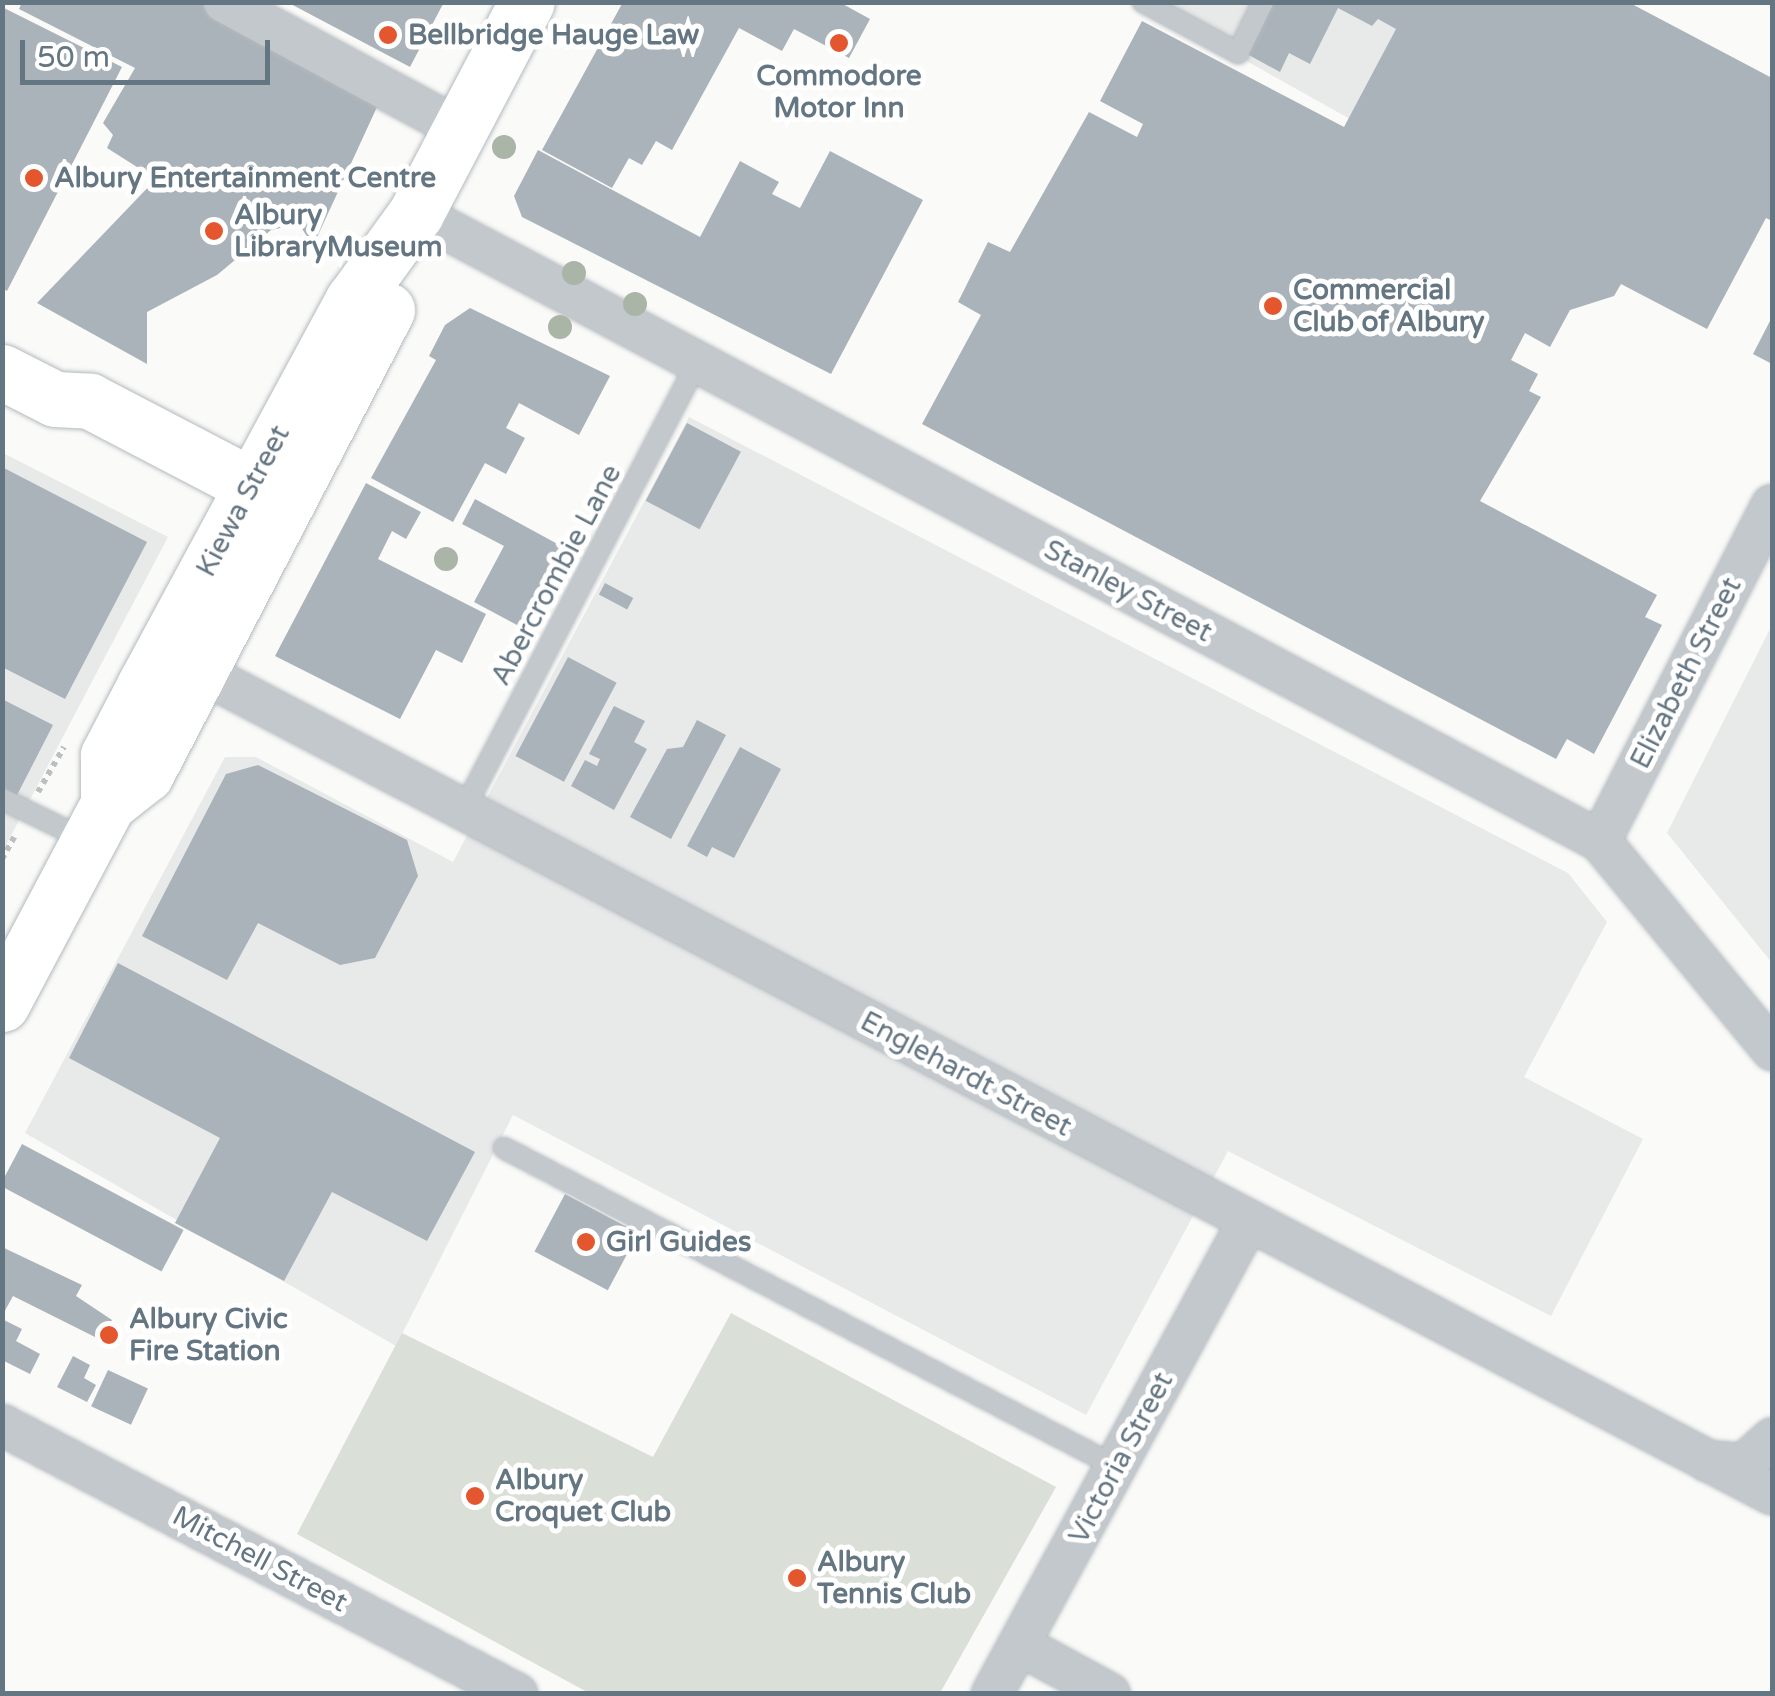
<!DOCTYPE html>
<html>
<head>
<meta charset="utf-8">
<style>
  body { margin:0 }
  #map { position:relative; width:1775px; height:1696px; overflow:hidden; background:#fafaf8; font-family:"Varela Round",sans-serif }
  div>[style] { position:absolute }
  .built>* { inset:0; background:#e8e9e9 }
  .green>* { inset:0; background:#dadfd7 }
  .building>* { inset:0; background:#aab3b9; transform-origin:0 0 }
  .path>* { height:6px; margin-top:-3px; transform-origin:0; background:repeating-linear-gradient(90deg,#bbbfc2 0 5px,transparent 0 10px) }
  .roads { filter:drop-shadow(0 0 2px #b3babf) drop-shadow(0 0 2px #b3babf) }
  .lane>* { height:20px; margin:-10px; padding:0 10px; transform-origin:10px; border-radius:10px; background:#c3c8cc }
  .street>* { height:40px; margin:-20px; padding:0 20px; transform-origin:20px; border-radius:20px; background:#c3c8cc }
  .secondary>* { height:55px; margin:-27.5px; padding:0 27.5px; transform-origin:27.5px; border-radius:27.5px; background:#fff }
  .trees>* { width:24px; height:24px; margin:-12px; border-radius:50%; background:#aab4a7 }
  .dots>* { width:28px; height:28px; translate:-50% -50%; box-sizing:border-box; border:5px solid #fff; border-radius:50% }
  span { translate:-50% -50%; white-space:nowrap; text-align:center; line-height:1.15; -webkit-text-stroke:10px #fff; paint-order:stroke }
  .poi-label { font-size:28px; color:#657683; font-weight:700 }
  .left { translate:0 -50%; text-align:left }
  .street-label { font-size:28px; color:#657683 }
  .frame { position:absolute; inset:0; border:5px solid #657683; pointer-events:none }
  .scale { position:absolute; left:20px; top:40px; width:250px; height:45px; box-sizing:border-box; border:5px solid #657683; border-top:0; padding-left:12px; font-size:30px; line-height:35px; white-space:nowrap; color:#657683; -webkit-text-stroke:8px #fff; paint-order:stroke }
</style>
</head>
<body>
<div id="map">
  <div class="built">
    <div style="clip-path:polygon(1143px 3px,1410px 3px,1350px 119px)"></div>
    <div style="clip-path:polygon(689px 417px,1568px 873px,1607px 922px,1524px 1077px,1643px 1139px,1551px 1316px,1228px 1151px,1086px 1415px,513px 1115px,396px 1346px,25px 1133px,225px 757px,256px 757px,453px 862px)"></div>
    <div style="clip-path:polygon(3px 453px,168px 537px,3px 851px)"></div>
    <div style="clip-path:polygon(1772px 625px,1772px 963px,1667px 833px)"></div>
  </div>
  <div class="green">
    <div style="clip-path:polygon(731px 1313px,1056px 1487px,940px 1693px,589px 1693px,297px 1534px,402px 1333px,653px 1457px)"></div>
  </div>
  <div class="building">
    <div style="clip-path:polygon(22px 2px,212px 2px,383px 94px,313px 246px,299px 224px,271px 230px,217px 275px,147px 312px,147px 364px,37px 303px,156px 179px,107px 148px,113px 135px,103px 123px,135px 68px,19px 9px)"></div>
    <div style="clip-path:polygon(287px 2px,444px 2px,410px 67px)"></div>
    <div style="clip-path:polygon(623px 2px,839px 2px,870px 19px,849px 58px,794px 29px,782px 51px,739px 28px,672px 150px,656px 141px,642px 165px,629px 158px,612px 188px,542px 150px)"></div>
    <div style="clip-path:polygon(1274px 2px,1628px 2px,1772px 78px,1772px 221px,1766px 218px,1707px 329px,1621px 284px,1614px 296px,1570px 310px,1550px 347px,1525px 333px,1511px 360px,1538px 374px,1529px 391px,1541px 397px,1480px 501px,1657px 595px,1645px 617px,1662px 625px,1594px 754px,1567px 739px,1556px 759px,922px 424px,981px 315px,958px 302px,988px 242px,1010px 252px,1089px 112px,1137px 137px,1143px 124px,1100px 101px,1142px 21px,1344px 127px,1396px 29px,1378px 19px,1372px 26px,1338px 8px,1310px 64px,1289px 53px,1280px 72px,1247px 54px)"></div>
    <div style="clip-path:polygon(2px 7px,122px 67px,7px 291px,2px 288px)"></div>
    <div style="clip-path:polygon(538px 150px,700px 237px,740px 161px,779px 182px,772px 194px,800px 208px,830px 151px,923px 200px,831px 374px,522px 217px,514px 196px)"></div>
    <div style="clip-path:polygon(470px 308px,610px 376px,579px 435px,519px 403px,506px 428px,525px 438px,506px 474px,485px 463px,453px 522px,371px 478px,436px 360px,429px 356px,445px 325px)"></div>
    <div style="clip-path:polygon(1772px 317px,1772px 364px,1753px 354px)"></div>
    <div style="left:687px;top:423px;width:61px;height:88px;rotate:28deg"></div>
    <div style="clip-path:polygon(2px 467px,147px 542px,65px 699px,2px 667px)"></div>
    <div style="clip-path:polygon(366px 483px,421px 512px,406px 539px,392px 531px,378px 559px,486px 614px,462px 663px,436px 650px,400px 719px,275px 656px)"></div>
    <div style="clip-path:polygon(475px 499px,574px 553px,534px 634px,474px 602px,504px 546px,462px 524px)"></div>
    <div style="left:605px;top:583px;width:32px;height:13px;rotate:28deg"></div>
    <div style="left:568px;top:657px;width:55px;height:112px;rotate:28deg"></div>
    <div style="clip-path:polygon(2px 699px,53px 725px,13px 803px,2px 798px)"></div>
    <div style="clip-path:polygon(614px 706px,645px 721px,634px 742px,647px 749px,614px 810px,571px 786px,585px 760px,597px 766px,600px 759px,589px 754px)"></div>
    <div style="clip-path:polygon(697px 720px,726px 735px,671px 839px,630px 817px,667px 749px,683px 747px)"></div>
    <div style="clip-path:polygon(740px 747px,781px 769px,734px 858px,712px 847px,707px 857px,687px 846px)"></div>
    <div style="clip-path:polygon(258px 765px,407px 840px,418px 876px,375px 958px,340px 965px,258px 923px,227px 980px,142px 936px,226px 774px)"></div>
    <div style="clip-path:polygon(118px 963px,475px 1152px,427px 1241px,332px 1192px,284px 1281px,175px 1223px,220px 1138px,69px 1058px)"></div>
    <div style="left:22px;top:1144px;width:183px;height:47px;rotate:28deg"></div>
    <div style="left:565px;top:1194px;width:83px;height:65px;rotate:28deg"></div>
    <div style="clip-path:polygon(2px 1247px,82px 1285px,76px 1296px,112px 1320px,101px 1340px,13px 1296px,2px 1316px)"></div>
    <div style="clip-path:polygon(2px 1319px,22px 1329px,16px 1341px,40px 1354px,30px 1374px,2px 1360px)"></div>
    <div style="clip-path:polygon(73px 1356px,90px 1365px,84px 1378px,96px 1385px,87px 1402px,57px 1387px)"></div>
    <div style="left:108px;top:1370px;width:44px;height:40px;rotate:25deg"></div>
  </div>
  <div class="path">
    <div style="left:38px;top:792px;width:52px;rotate:-60deg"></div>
    <div style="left:2px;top:859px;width:29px;rotate:-61deg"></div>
  </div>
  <div class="roads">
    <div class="lane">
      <div style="left:1143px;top:2px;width:108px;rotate:28.2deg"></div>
      <div style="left:1238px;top:53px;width:57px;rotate:-63.9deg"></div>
      <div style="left:2px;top:799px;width:93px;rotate:26deg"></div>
      <div style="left:463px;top:811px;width:505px;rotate:-62.42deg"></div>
      <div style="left:504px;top:1148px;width:691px;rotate:27.49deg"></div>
    </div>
    <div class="street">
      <div style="left:224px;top:2px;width:268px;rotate:28.3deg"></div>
      <div style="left:416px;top:213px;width:1340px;rotate:27.94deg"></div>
      <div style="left:1600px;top:841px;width:271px;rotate:50.5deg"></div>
      <div style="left:174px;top:658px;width:1803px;rotate:27.62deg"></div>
      <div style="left:1600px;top:841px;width:377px;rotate:-62.9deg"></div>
      <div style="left:2px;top:1425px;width:581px;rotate:27.58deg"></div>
      <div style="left:1707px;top:1461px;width:37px;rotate:5deg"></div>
      <div style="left:1744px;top:1464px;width:38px;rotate:-42deg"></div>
      <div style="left:1020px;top:1645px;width:102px;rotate:28.6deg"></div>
      <div style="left:992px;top:1694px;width:537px;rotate:-61.53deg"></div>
    </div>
    <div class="secondary">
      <div style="left:2px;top:372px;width:59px;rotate:27deg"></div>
      <div style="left:55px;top:399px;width:35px;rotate:3deg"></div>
      <div style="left:90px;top:401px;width:218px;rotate:27.6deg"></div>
      <div style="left:108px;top:804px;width:49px;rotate:-90deg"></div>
      <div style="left:108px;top:755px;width:78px;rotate:-62.4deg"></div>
      <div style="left:144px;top:686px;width:439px;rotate:-61.6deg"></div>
      <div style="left:353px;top:300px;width:107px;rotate:-54.1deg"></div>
      <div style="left:416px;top:213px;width:238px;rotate:-62.3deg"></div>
      <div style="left:2px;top:1004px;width:226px;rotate:-62.1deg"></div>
      <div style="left:108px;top:804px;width:48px;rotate:-38.3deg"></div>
      <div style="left:146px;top:774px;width:523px;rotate:-62.55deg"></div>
    </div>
  </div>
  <div class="trees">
    <div style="left:504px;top:147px"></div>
    <div style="left:574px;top:273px"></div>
    <div style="left:635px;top:304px"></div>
    <div style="left:560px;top:327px"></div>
    <div style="left:446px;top:559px"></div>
  </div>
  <div class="dots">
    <div style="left:388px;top:35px;background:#e4572e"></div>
    <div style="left:839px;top:43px;background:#e4572e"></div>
    <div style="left:34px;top:178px;background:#e4572e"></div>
    <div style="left:214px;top:231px;background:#e4572e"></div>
    <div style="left:1273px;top:306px;background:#e4572e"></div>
    <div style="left:586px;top:1242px;background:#e4572e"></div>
    <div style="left:109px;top:1335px;background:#e4572e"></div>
    <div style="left:475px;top:1496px;background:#e4572e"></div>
    <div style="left:797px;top:1578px;background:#e4572e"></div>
  </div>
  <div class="poi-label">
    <span class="left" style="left:408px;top:35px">Bellbridge Hauge Law</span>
    <span style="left:839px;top:92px">Commodore<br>Motor Inn</span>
    <span class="left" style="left:54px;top:178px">Albury Entertainment Centre</span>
    <span class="left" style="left:234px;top:231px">Albury<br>LibraryMuseum</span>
    <span class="left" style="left:1293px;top:306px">Commercial<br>Club of Albury</span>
    <span class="left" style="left:606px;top:1242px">Girl Guides</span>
    <span class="left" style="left:129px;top:1335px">Albury Civic<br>Fire Station</span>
    <span class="left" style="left:495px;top:1496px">Albury<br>Croquet Club</span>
    <span class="left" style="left:817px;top:1578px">Albury<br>Tennis Club</span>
  </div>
  <div class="street-label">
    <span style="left:243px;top:501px;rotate:-62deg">Kiewa Street</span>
    <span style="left:556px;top:575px;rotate:-62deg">Abercrombie Lane</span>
    <span style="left:1128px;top:591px;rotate:28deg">Stanley Street</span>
    <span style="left:1686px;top:673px;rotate:-63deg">Elizabeth Street</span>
    <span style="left:966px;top:1074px;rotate:28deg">Englehardt Street</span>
    <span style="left:1121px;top:1458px;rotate:-62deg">Victoria Street</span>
    <span style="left:260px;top:1559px;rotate:28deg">Mitchell Street</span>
  </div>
  <div class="frame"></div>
  <div class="scale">50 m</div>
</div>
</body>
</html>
